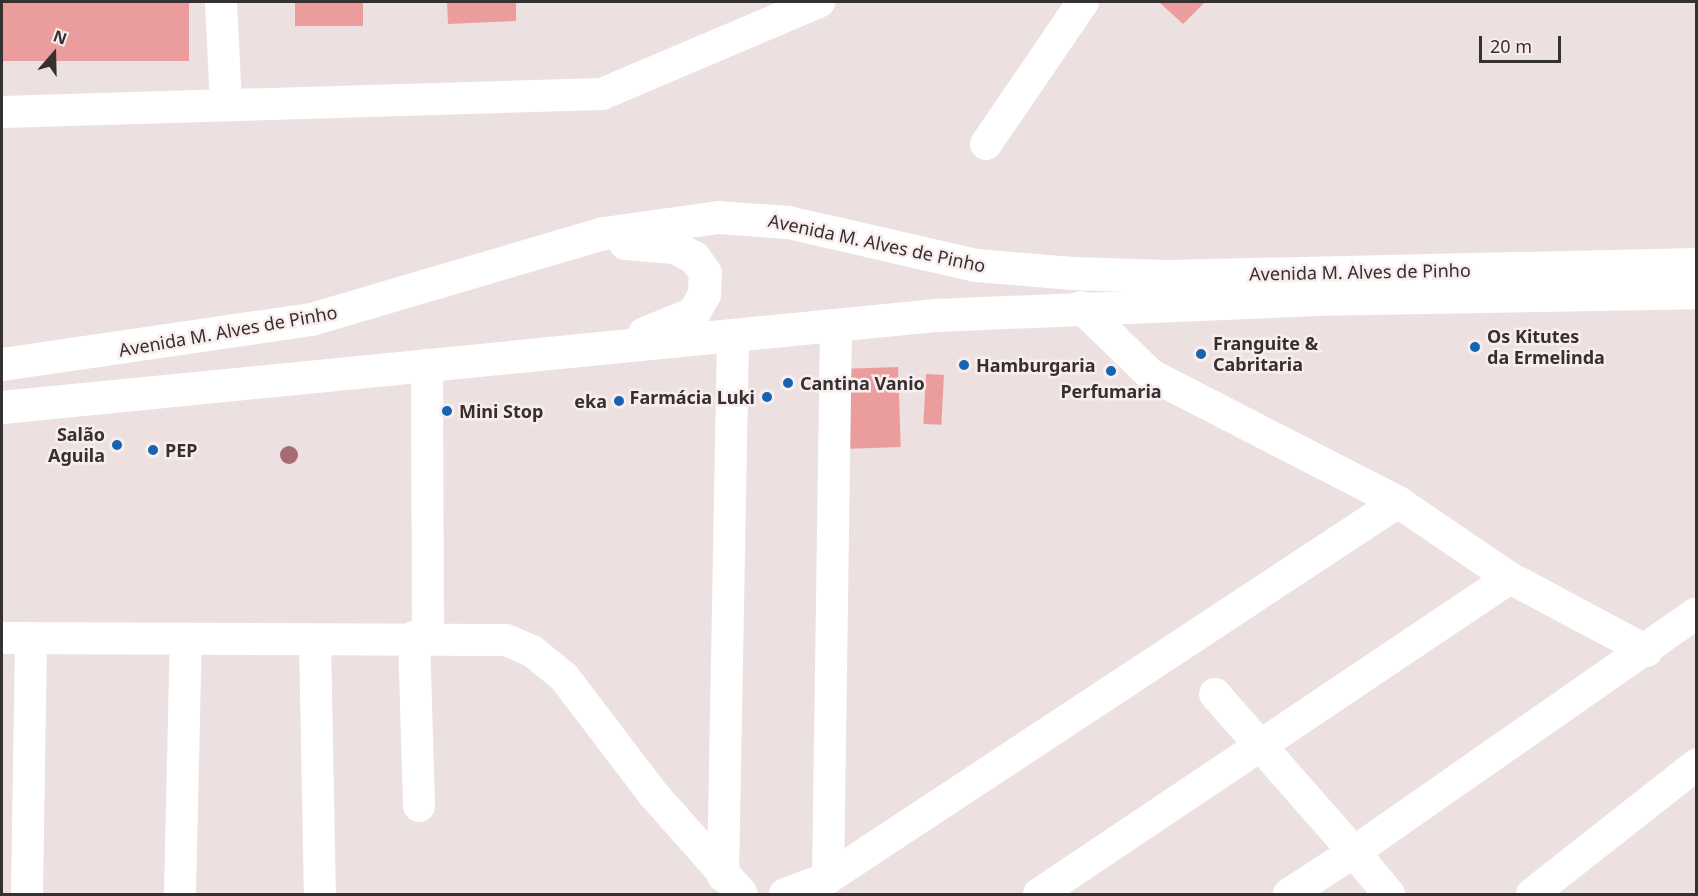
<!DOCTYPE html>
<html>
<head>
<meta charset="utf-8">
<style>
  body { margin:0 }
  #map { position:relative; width:1698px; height:896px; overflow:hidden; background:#ede0e0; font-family:"Noto Sans",sans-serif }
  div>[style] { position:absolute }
  .building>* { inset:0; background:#eb9d9e; transform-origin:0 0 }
  .minor>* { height:32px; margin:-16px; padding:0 16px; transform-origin:16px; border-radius:16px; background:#fff }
  .major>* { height:33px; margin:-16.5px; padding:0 16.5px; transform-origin:16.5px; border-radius:16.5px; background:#fff }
  .trees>* { width:18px; height:18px; margin:-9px; border-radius:50%; background:#a56c75 }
  .dots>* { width:16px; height:16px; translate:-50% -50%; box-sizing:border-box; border:3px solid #faeded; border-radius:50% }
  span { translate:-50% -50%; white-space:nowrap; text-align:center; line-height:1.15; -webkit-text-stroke:5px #faeded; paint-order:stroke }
  .street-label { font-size:18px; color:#363131 }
  .poi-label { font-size:18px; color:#363131; font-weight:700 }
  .left { translate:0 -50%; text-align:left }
  .right { translate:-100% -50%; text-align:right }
  .frame { position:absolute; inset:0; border:3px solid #363131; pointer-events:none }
  .north { position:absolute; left:24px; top:24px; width:60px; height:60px; -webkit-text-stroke:4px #faeded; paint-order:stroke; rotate:20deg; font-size:16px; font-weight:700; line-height:24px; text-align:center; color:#363131 }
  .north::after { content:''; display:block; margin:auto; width:21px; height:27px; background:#363131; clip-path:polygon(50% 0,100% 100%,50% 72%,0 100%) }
  .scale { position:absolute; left:1479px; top:36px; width:82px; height:27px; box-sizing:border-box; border:3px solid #363131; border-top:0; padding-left:8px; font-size:18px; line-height:21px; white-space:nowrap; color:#363131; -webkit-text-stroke:4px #faeded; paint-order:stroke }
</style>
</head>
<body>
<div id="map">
  <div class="building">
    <div style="left:2px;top:2px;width:187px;height:59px"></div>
    <div style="left:295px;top:2px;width:68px;height:24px"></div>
    <div style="clip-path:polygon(447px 2px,516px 2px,516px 21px,448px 24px)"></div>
    <div style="clip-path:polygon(1159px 2px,1205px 2px,1183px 24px)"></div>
    <div style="left:898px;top:367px;width:80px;height:51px;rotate:88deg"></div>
    <div style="left:926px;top:374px;width:18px;height:50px;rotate:3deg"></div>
  </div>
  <div class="minor">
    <div style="left:221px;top:2px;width:103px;rotate:87.2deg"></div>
    <div style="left:2px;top:112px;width:600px;rotate:-1.72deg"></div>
    <div style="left:602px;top:94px;width:236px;rotate:-23deg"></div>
    <div style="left:986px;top:144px;width:172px;rotate:-55.7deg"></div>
    <div style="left:1081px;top:307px;width:98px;rotate:44.2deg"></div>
    <div style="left:1151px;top:375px;width:278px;rotate:27.2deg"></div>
    <div style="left:1398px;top:502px;width:135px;rotate:34.2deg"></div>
    <div style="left:1510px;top:578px;width:155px;rotate:28.1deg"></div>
    <div style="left:427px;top:365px;width:272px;rotate:89.8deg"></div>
    <div style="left:414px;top:637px;width:169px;rotate:88.3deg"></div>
    <div style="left:2px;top:638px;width:504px;rotate:0.23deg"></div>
    <div style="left:506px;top:640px;width:28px;rotate:23deg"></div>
    <div style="left:532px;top:651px;width:41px;rotate:39.1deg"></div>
    <div style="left:564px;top:677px;width:148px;rotate:52.7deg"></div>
    <div style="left:654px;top:795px;width:132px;rotate:48.4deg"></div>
    <div style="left:315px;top:640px;width:254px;rotate:88.9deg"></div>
    <div style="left:1215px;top:694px;width:210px;rotate:48.7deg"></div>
    <div style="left:1354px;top:852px;width:417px;rotate:-34.9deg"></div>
    <div style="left:723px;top:876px;width:540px;rotate:-88.94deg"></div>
    <div style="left:828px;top:878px;width:553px;rotate:-89.17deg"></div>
    <div style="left:27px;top:894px;width:255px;rotate:-89.1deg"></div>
    <div style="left:180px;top:894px;width:255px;rotate:-88.7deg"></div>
    <div style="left:785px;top:894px;width:46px;rotate:-20.4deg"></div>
    <div style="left:828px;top:878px;width:683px;rotate:-33.41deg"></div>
    <div style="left:1039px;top:894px;width:567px;rotate:-33.86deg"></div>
    <div style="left:1289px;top:894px;width:77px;rotate:-32.9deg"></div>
    <div style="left:1354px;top:852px;width:55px;rotate:50.2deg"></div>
    <div style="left:1532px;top:894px;width:209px;rotate:-38.2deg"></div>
  </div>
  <div class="major">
    <div style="left:625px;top:243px;width:49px;rotate:4.7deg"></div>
    <div style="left:674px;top:247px;width:22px;rotate:27deg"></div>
    <div style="left:694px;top:257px;width:19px;rotate:55deg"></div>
    <div style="left:705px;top:273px;width:21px;rotate:93deg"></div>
    <div style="left:704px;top:294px;width:22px;rotate:120deg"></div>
    <div style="left:693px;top:313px;width:53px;rotate:157.8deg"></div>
    <div style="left:2px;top:364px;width:312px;rotate:-8.3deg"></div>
    <div style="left:311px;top:319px;width:305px;rotate:-16.4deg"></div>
    <div style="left:604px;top:233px;width:115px;rotate:-8deg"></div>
    <div style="left:718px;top:217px;width:70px;rotate:4.1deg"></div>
    <div style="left:788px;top:222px;width:193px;rotate:12.9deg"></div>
    <div style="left:976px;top:265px;width:96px;rotate:4.8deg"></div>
    <div style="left:1072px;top:273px;width:95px;rotate:1.8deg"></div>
    <div style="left:1167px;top:276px;width:529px;rotate:-1.3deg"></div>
    <div style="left:2px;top:407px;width:939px;rotate:-5.63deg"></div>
    <div style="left:936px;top:315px;width:374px;rotate:-2.4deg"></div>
    <div style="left:1310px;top:299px;width:386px;rotate:-1deg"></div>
  </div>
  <div class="trees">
    <div style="left:289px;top:455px"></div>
  </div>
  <div class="dots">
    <div style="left:1475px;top:347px;background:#1763b2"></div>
    <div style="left:1201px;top:354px;background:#1763b2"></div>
    <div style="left:964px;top:365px;background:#1763b2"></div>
    <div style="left:1111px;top:371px;background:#1763b2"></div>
    <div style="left:788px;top:383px;background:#1763b2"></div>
    <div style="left:767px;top:397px;background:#1763b2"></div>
    <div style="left:619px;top:401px;background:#1763b2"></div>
    <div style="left:447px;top:411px;background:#1763b2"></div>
    <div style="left:117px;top:445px;background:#1763b2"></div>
    <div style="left:153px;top:450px;background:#1763b2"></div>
  </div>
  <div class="street-label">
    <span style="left:877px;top:243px;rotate:12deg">Avenida M. Alves de Pinho</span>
    <span style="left:1360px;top:272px;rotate:-1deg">Avenida M. Alves de Pinho</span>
    <span style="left:228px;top:331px;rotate:-10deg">Avenida M. Alves de Pinho</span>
  </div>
  <div class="poi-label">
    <span class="left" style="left:1487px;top:347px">Os Kitutes<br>da Ermelinda</span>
    <span class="left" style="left:1213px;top:354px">Franguite &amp;<br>Cabritaria</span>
    <span class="left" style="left:976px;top:365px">Hamburgaria</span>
    <span class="left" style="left:800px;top:383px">Cantina Vanio</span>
    <span style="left:1111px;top:391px">Perfumaria</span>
    <span class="right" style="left:755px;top:397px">Farmácia Luki</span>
    <span class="right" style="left:607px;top:401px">eka</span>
    <span class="left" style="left:459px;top:411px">Mini Stop</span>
    <span class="right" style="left:105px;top:445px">Salão<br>Aguila</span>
    <span class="left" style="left:165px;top:450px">PEP</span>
  </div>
  <div class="frame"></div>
  <div class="north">N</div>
  <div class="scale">20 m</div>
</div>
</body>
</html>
